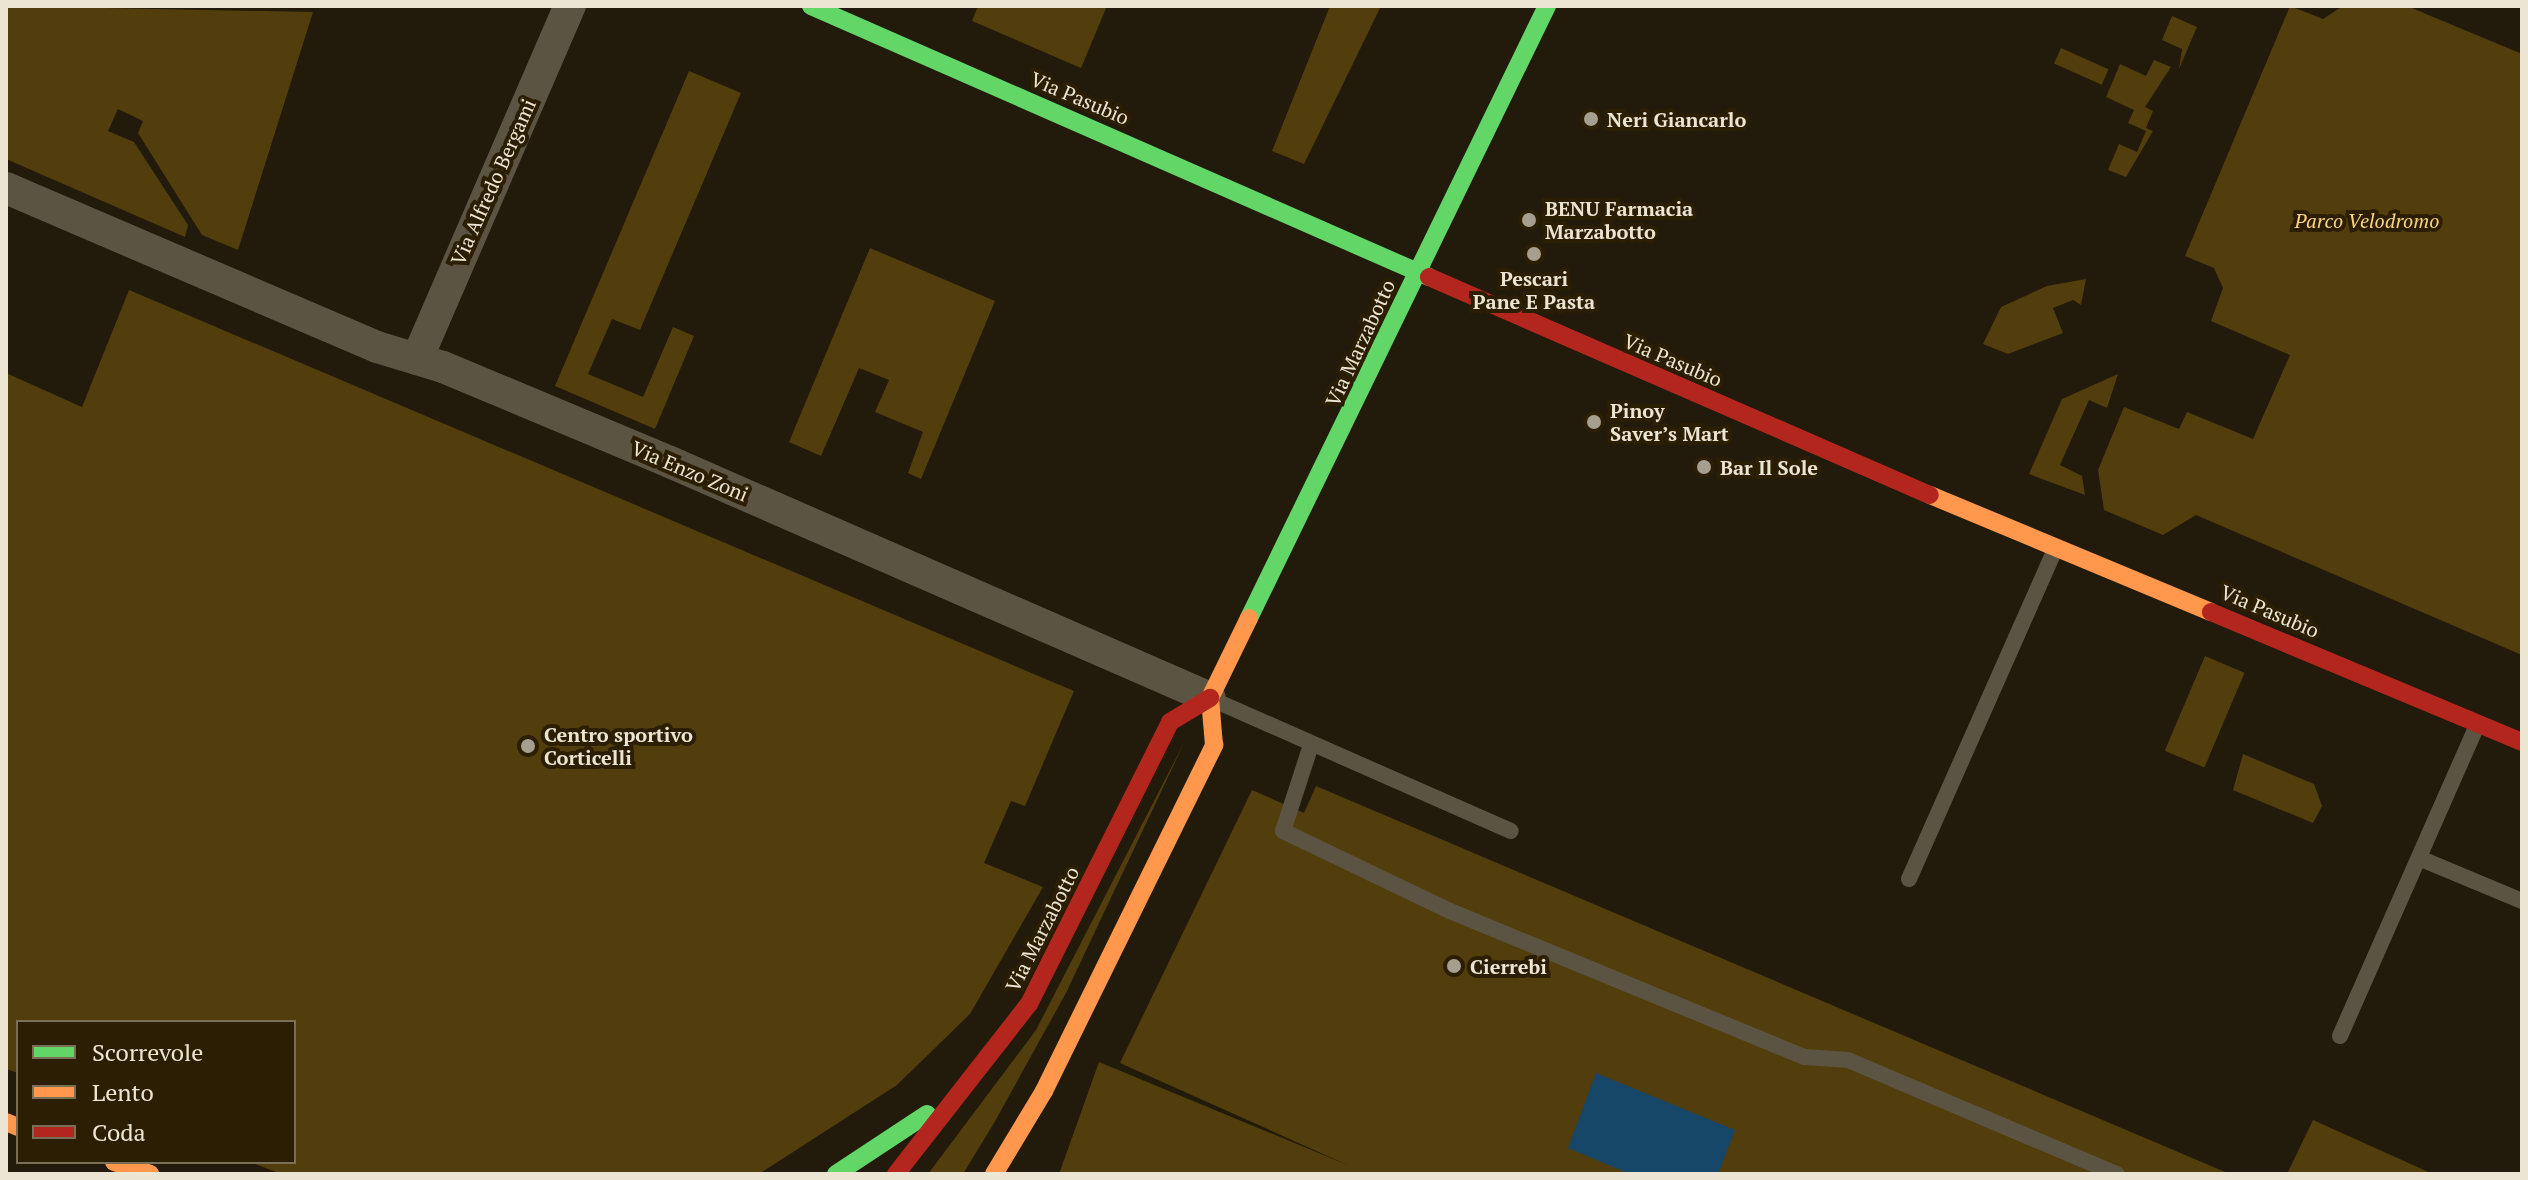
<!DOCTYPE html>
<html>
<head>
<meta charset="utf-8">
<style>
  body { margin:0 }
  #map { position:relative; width:2528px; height:1180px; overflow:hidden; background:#221a0b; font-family:"PT Serif",serif }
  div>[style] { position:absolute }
  .green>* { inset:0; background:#523d0c; transform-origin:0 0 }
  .water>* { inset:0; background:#164768 }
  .lane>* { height:16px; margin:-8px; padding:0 8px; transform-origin:8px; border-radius:8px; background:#5c5442 }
  .street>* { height:32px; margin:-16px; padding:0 16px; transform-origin:16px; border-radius:16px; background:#5c5442 }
  .fast>* { height:18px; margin:-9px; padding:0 9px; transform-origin:9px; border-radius:9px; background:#63d668 }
  .slow>* { height:18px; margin:-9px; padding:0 9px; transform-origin:9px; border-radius:9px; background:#ff974d }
  .jam>* { height:18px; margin:-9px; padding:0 9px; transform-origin:9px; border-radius:9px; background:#b3261e }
  .dots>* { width:22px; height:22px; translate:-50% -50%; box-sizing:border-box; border:4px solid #2b1e02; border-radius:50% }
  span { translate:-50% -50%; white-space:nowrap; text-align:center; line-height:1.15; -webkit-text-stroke:8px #2b1e02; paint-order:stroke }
  .street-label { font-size:20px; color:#ede5d4 }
  .poi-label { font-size:20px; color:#ede5d4; font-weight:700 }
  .left { translate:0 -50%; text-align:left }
  .park-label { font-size:20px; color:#f8d280; font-style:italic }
  .frame { position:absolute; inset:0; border:8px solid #ede5d4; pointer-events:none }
  .legend { position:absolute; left:16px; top:1020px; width:280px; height:144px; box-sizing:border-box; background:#2b1e02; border:2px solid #796e56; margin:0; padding:10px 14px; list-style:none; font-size:24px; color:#ede5d4 }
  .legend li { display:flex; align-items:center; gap:16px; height:40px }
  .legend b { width:40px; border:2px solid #796e56 }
</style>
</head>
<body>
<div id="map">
  <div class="green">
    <div style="clip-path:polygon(6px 6px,313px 12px,238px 250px,202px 235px,138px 133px,143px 121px,118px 109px,108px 131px,134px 142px,188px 225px,185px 237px,6px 159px)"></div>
    <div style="clip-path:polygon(978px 6px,1107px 6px,1081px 68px,972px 21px)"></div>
    <div style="clip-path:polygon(1330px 6px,1381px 6px,1304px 164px,1272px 151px)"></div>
    <div style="clip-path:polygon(2290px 6px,2323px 19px,2343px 6px,2407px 6px,2522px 54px,2522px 655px,2196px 515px,2163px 535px,2104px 510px,2098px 470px,2124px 407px,2179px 429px,2187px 412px,2253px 439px,2290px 355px,2211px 321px,2223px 288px,2214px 268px,2185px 256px)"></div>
    <div style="clip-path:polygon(2172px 16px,2197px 27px,2179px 69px,2182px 49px,2162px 40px)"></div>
    <div style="left:2061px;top:48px;width:52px;height:17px;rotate:24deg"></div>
    <div style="clip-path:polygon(2154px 60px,2171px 67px,2145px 107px,2153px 111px,2146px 128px,2153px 131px,2126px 177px,2108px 170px,2119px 144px,2137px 152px,2146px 131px,2128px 123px,2134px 110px,2106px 97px,2120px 64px,2146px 76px)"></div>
    <div style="clip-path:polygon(689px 71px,741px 93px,640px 330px,612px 319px,588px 374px,643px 397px,673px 327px,694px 336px,655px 429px,555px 386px)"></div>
    <div style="clip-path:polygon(870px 248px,995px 301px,921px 479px,908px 473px,923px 432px,875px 412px,889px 380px,859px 368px,821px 456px,789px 442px)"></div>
    <div style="clip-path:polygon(2086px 279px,2081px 305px,2073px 300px,2053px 308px,2063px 333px,2008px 354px,1983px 344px,2001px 307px,2047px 286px)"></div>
    <div style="clip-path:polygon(129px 290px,1074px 691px,1025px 806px,1011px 801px,984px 863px,1043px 887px,970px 1014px,897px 1085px,759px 1174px,281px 1174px,250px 1162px,294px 1162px,294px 1022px,18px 1022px,18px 1073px,6px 1069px,6px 373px,82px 407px)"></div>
    <div style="clip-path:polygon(2118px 374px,2107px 408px,2089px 400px,2060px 465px,2082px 476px,2085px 495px,2029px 474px,2062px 399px)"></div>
    <div style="left:2205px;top:656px;width:43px;height:103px;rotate:23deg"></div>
    <div style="clip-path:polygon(1185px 741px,1066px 993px,994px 1123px,963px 1174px,928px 1174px,1036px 1030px)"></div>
    <div style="clip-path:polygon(2243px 754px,2314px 784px,2322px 806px,2313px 823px,2233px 790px)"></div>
    <div style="clip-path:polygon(1316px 786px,1523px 874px,2230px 1174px,1059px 1174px,1099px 1062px,1350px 1166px,1120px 1063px,1252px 790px,1304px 813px)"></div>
    <div style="clip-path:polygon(2313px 1120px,2433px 1174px,2287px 1174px)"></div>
  </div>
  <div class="water">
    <div style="clip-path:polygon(1596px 1073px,1735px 1130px,1718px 1174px,1630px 1174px,1568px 1148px)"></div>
  </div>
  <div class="lane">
    <div style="left:1216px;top:701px;width:322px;rotate:23.8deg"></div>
    <div style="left:1310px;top:748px;width:87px;rotate:108deg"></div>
    <div style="left:1283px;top:831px;width:185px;rotate:25.6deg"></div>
    <div style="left:1450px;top:911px;width:383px;rotate:22.4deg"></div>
    <div style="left:1804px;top:1057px;width:44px;rotate:3.9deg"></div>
    <div style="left:1848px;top:1060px;width:292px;rotate:23deg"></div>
    <div style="left:2419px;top:858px;width:112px;rotate:22.7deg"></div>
    <div style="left:1909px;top:879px;width:362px;rotate:-66.1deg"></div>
    <div style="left:2340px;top:1036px;width:340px;rotate:-66.2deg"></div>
  </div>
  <div class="street">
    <div style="left:6px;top:188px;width:404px;rotate:23.2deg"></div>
    <div style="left:377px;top:347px;width:69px;rotate:16.9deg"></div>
    <div style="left:443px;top:367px;width:246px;rotate:22.7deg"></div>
    <div style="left:670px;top:462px;width:589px;rotate:23.61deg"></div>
    <div style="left:417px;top:359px;width:385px;rotate:-66.6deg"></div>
  </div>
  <div class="fast">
    <div style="left:811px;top:6px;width:675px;rotate:23.68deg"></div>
    <div style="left:1249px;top:618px;width:681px;rotate:-64.04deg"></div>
    <div style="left:836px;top:1174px;width:109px;rotate:-33.4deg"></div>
  </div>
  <div class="slow">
    <div style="left:1930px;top:495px;width:304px;rotate:22.6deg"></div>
    <div style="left:6px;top:1122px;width:13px;rotate:23deg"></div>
    <div style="left:114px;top:1162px;width:38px;rotate:18deg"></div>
    <div style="left:994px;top:1174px;width:97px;rotate:-58.9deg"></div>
    <div style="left:1044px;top:1091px;width:386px;rotate:-63.8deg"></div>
    <div style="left:1214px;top:745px;width:47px;rotate:-94.9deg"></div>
    <div style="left:1210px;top:698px;width:89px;rotate:-64deg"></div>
  </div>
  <div class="jam">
    <div style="left:1429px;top:277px;width:546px;rotate:23.52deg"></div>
    <div style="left:2211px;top:612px;width:337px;rotate:22.7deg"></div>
    <div style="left:896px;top:1174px;width:216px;rotate:-52deg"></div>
    <div style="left:1029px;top:1004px;width:315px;rotate:-63.4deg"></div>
    <div style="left:1170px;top:722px;width:47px;rotate:-31deg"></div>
  </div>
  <div class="dots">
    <div style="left:1591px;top:119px;background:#a69e8e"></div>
    <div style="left:1529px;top:220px;background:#a69e8e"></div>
    <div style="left:1534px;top:254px;background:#a69e8e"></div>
    <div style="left:1594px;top:422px;background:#a69e8e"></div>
    <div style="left:1704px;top:467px;background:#a69e8e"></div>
    <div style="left:528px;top:746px;background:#a69e8e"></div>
    <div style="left:1454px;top:966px;background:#a69e8e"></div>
  </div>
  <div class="street-label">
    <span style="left:1080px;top:98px;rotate:23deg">Via Pasubio</span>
    <span style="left:493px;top:182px;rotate:-66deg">Via Alfredo Bergami</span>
    <span style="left:1360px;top:343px;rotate:-65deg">Via Marzabotto</span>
    <span style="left:1673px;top:360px;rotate:23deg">Via Pasubio</span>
    <span style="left:690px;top:471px;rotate:23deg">Via Enzo Zoni</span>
    <span style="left:2270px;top:611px;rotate:23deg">Via Pasubio</span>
    <span style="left:1042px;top:929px;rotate:-63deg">Via Marzabotto</span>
  </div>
  <div class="poi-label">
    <span class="left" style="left:1607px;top:119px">Neri Giancarlo</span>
    <span class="left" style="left:1545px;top:220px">BENU Farmacia<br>Marzabotto</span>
    <span style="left:1534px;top:290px">Pescari<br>Pane E Pasta</span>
    <span class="left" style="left:1610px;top:422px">Pinoy<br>Saver’s Mart</span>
    <span class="left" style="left:1720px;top:467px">Bar Il Sole</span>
    <span class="left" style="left:544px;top:746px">Centro sportivo<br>Corticelli</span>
    <span class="left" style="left:1470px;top:966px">Cierrebi</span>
  </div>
  <div class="park-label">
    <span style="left:2367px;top:220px">Parco Velodromo</span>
  </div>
  <div class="frame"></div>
  <ul class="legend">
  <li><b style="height:10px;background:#63d668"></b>Scorrevole</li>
  <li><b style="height:10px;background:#ff974d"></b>Lento</li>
  <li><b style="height:10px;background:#b3261e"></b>Coda</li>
  </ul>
</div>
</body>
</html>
